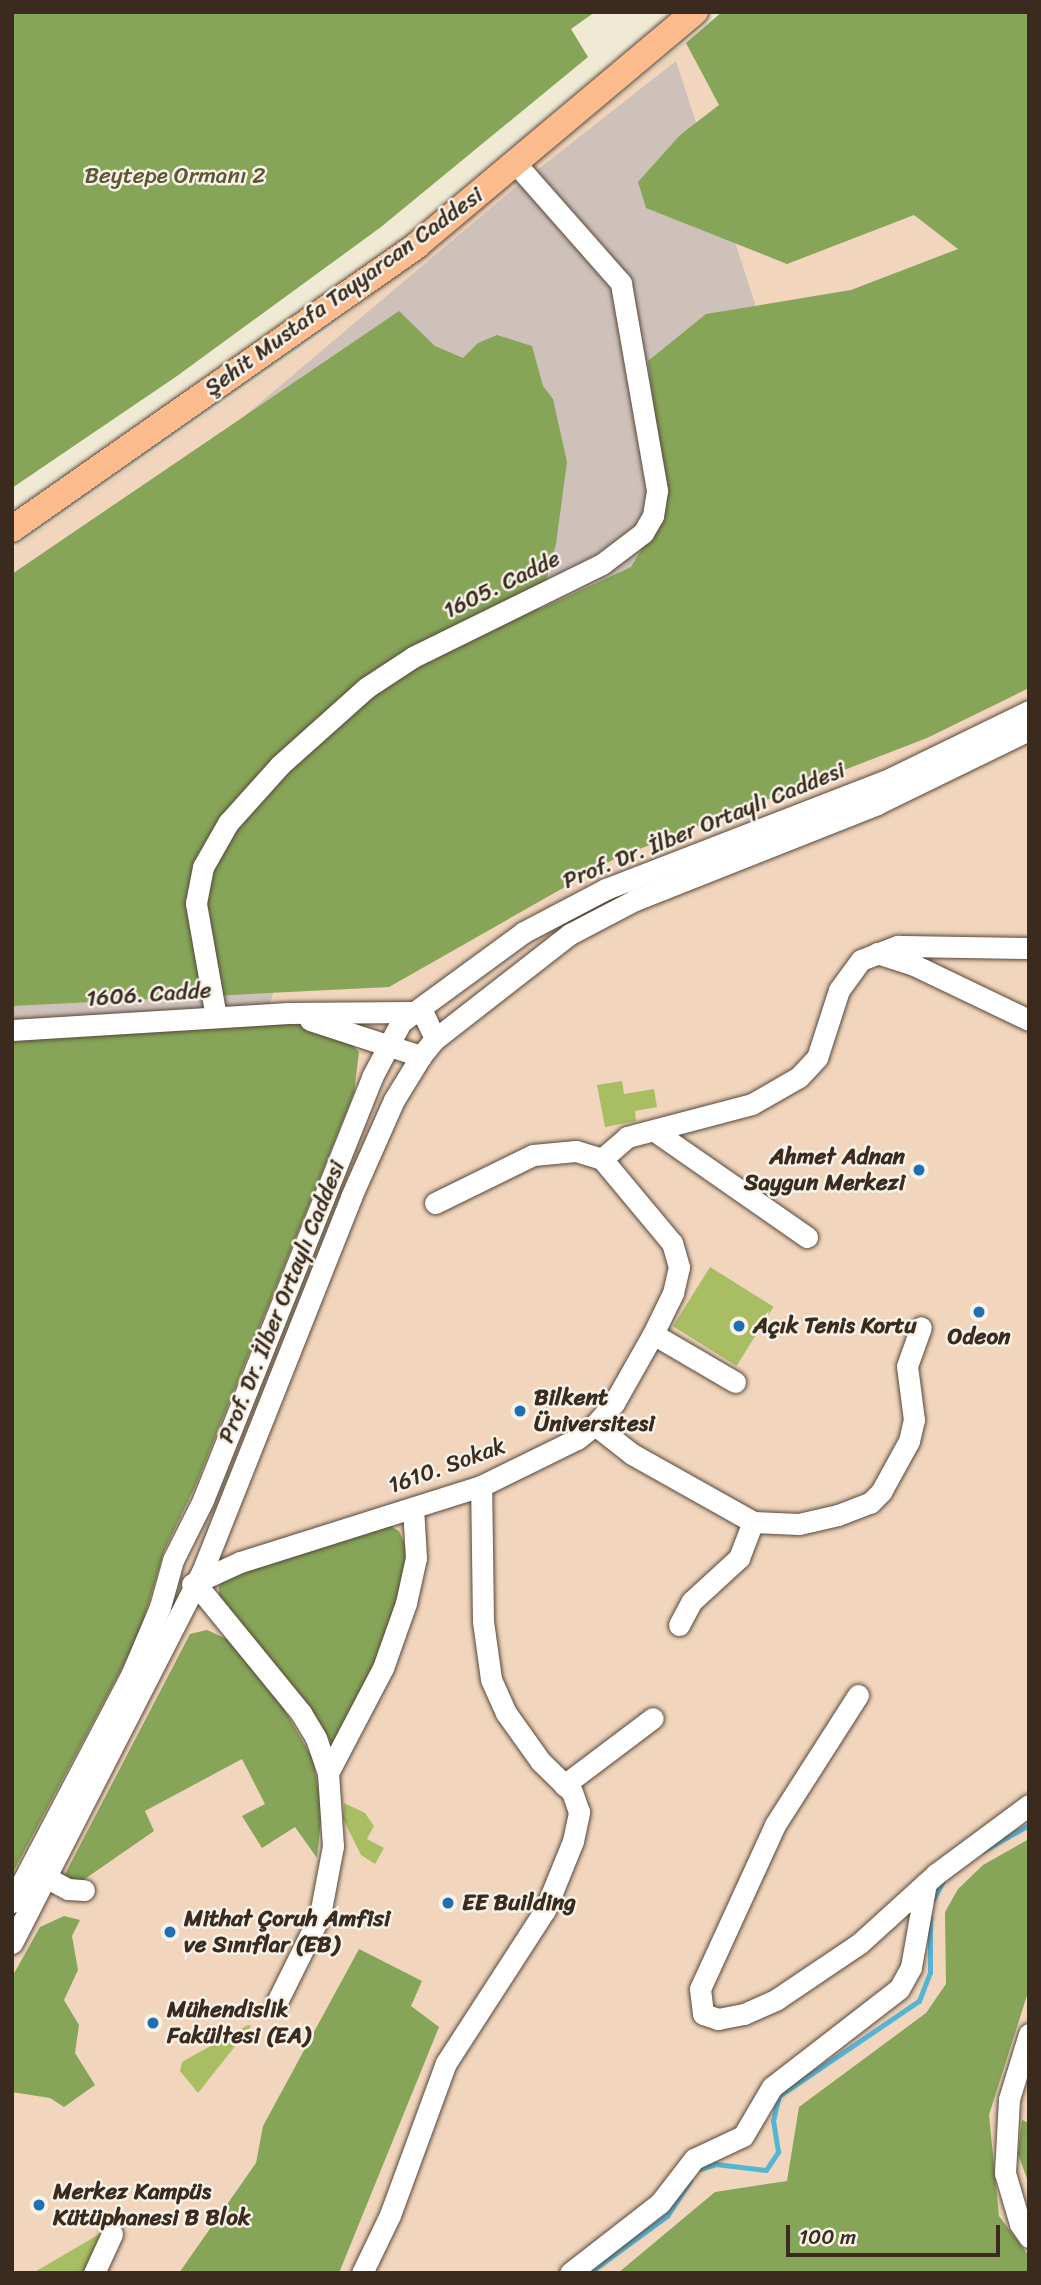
<!DOCTYPE html>
<html>
<head>
<meta charset="utf-8">
<style>
  body { margin:0 }
  #map { position:relative; width:1041px; height:2285px; overflow:hidden; background:#f0ead4; font-family:Sriracha,sans-serif }
  div>[style] { position:absolute }
  .built>* { inset:0; background:#f1d5bd }
  .industrial>* { inset:0; background:#cec1ba }
  .green>* { inset:0; background:#a9be62; transform-origin:0 0 }
  .forest>* { inset:0; background:#86a558 }
  .stream>* { height:4.5px; margin:-2.25px; padding:0 2.25px; transform-origin:2.25px; border-radius:2.25px; background:#56b5d4 }
  .roads { filter:drop-shadow(0 0 2px #564739) drop-shadow(0 0 2px #564739) }
  .minor>* { height:21px; margin:-10.5px; padding:0 10.5px; transform-origin:10.5px; border-radius:10.5px; background:#fff }
  .major>* { height:26px; margin:-13px; padding:0 13px; transform-origin:13px; border-radius:13px; background:#fbbb8d }
  .dots>* { width:19px; height:19px; translate:-50% -50%; box-sizing:border-box; border:4px solid #f7f3e8; border-radius:50% }
  span { translate:-50% -50%; white-space:nowrap; text-align:center; line-height:1.15; -webkit-text-stroke:5px #f7f3e8; paint-order:stroke }
  .park-label { font-size:23px; color:#5c5632 }
  .street-label { font-size:23px; color:#3b2a1e }
  .poi-label { font-size:23px; color:#3b2a1e; font-weight:700 }
  .right { translate:-100% -50%; text-align:right }
  .left { translate:0 -50%; text-align:left }
  .frame { position:absolute; inset:0; border:14px solid #3b2a1e; pointer-events:none }
  .scale { position:absolute; left:786px; top:2225px; width:214px; height:32px; box-sizing:border-box; border:4px solid #3b2a1e; border-top:0; padding-left:9px; font-size:21px; line-height:24px; white-space:nowrap; color:#3b2a1e; -webkit-text-stroke:5px #f7f3e8; paint-order:stroke }
</style>
</head>
<body>
<div id="map">
  <div class="built">
    <div style="clip-path:polygon(722px 12px,1029px 12px,1029px 2273px,12px 2273px,12px 550px,324px 333px)"></div>
  </div>
  <div class="industrial">
    <div style="clip-path:polygon(676px 61px,760px 319px,713px 512px,282px 960px,257px 1053px,12px 1253px,12px 586px,184px 467px,518px 185px)"></div>
  </div>
  <div class="green">
    <div style="clip-path:polygon(622px 1081px,624px 1094px,654px 1089px,657px 1107px,635px 1111px,636px 1121px,605px 1127px,597px 1085px)"></div>
    <div style="left:710px;top:1267px;width:75px;height:70px;rotate:32deg"></div>
    <div style="clip-path:polygon(344px 1803px,365px 1813px,374px 1826px,367px 1839px,384px 1848px,375px 1864px,361px 1855px,343px 1819px)"></div>
    <div style="clip-path:polygon(248px 2025px,251px 2026px,198px 2093px,180px 2071px,182px 2062px)"></div>
    <div style="clip-path:polygon(108px 2229px,90px 2273px,33px 2273px)"></div>
  </div>
  <div class="forest">
    <div style="clip-path:polygon(12px 12px,595px 12px,571px 29px,588px 57px,381px 227px,177px 376px,12px 488px)"></div>
    <div style="clip-path:polygon(722px 12px,1029px 12px,1029px 688px,927px 738px,616px 858px,389px 987px,12px 1006px,12px 574px,399px 311px,435px 346px,463px 358px,478px 343px,497px 335px,532px 346px,543px 386px,553px 399px,567px 462px,556px 544px,538px 610px,631px 567px,666px 508px,648px 361px,706px 314px,851px 290px,958px 249px,914px 215px,787px 264px,646px 208px,638px 182px,680px 135px,719px 105px,686px 43px)"></div>
    <div style="clip-path:polygon(287px 1018px,340px 1033px,359px 1052px,354px 1093px,195px 1487px,164px 1551px,139px 1636px,12px 1874px,12px 1040px)"></div>
    <div style="clip-path:polygon(387px 1524px,399px 1531px,407px 1549px,401px 1590px,362px 1696px,333px 1744px,219px 1598px,219px 1585px,227px 1578px)"></div>
    <div style="clip-path:polygon(207px 1630px,233px 1642px,277px 1697px,313px 1759px,322px 1810px,317px 1858px,295px 1827px,262px 1848px,242px 1816px,265px 1804px,242px 1759px,145px 1811px,154px 1831px,79px 1883px,64px 1876px,190px 1634px)"></div>
    <div style="clip-path:polygon(1029px 1839px,1029px 1989px,989px 2115px,999px 2216px,1029px 2256px,1029px 2273px,618px 2273px,715px 2192px,787px 2181px,799px 2107px,926px 2013px,946px 1984px,945px 1912px,958px 1889px,983px 1865px)"></div>
    <div style="clip-path:polygon(64px 1916px,80px 1920px,72px 1936px,78px 1970px,64px 2000px,79px 2025px,75px 2053px,95px 2085px,64px 2107px,50px 2098px,12px 2092px,12px 1977px,40px 1927px)"></div>
    <div style="clip-path:polygon(359px 1949px,422px 1981px,411px 2006px,439px 2027px,339px 2273px,179px 2273px,256px 2163px,263px 2126px)"></div>
    <div style="clip-path:polygon(1022px 2120px,1029px 2123px,1029px 2184px,1018px 2154px)"></div>
  </div>
  <div class="stream">
    <div style="left:983px;top:1851px;width:53px;rotate:-29.5deg"></div>
    <div style="left:933px;top:1900px;width:21px;rotate:-62deg"></div>
    <div style="left:700px;top:2169px;width:17px;rotate:-17deg"></div>
    <div style="left:716px;top:2164px;width:50px;rotate:6.8deg"></div>
    <div style="left:766px;top:2170px;width:22px;rotate:-56deg"></div>
    <div style="left:778px;top:2152px;width:31px;rotate:-99deg"></div>
    <div style="left:773px;top:2121px;width:26px;rotate:-77deg"></div>
    <div style="left:779px;top:2096px;width:169px;rotate:-34.2deg"></div>
    <div style="left:919px;top:2001px;width:30px;rotate:-69deg"></div>
    <div style="left:930px;top:1973px;width:57px;rotate:-90deg"></div>
    <div style="left:589px;top:2273px;width:97px;rotate:-36.2deg"></div>
    <div style="left:667px;top:2216px;width:42px;rotate:-56.7deg"></div>
  </div>
  <div class="roads">
    <div class="minor">
      <div style="left:877px;top:953px;width:39px;rotate:18deg"></div>
      <div style="left:914px;top:965px;width:127px;rotate:25.6deg"></div>
      <div style="left:216px;top:1017px;width:116px;rotate:-100deg"></div>
      <div style="left:196px;top:903px;width:37px;rotate:-79deg"></div>
      <div style="left:203px;top:867px;width:51px;rotate:-60.4deg"></div>
      <div style="left:228px;top:823px;width:78px;rotate:-48.1deg"></div>
      <div style="left:280px;top:765px;width:115px;rotate:-41.8deg"></div>
      <div style="left:366px;top:688px;width:56px;rotate:-33.4deg"></div>
      <div style="left:413px;top:657px;width:211px;rotate:-26.2deg"></div>
      <div style="left:602px;top:564px;width:51px;rotate:-37.1deg"></div>
      <div style="left:643px;top:533px;width:20px;rotate:-60deg"></div>
      <div style="left:653px;top:516px;width:26px;rotate:-81deg"></div>
      <div style="left:657px;top:490px;width:210px;rotate:-99.9deg"></div>
      <div style="left:621px;top:283px;width:159px;rotate:-131.4deg"></div>
      <div style="left:310px;top:1020px;width:117px;rotate:18deg"></div>
      <div style="left:12px;top:1030px;width:277px;rotate:-3.5deg"></div>
      <div style="left:288px;top:1013px;width:124px;rotate:-0.5deg"></div>
      <div style="left:412px;top:1012px;width:12px;rotate:14deg"></div>
      <div style="left:424px;top:1015px;width:26px;rotate:65deg"></div>
      <div style="left:656px;top:1132px;width:184px;rotate:34.8deg"></div>
      <div style="left:602px;top:1159px;width:33px;rotate:-41deg"></div>
      <div style="left:627px;top:1137px;width:129px;rotate:-14.8deg"></div>
      <div style="left:752px;top:1104px;width:54px;rotate:-29.9deg"></div>
      <div style="left:799px;top:1077px;width:26px;rotate:-47deg"></div>
      <div style="left:817px;top:1058px;width:71px;rotate:-72.1deg"></div>
      <div style="left:839px;top:990px;width:37px;rotate:-54deg"></div>
      <div style="left:861px;top:960px;width:40px;rotate:-21deg"></div>
      <div style="left:898px;top:946px;width:131px;rotate:0.9deg"></div>
      <div style="left:435px;top:1203px;width:109px;rotate:-26.1deg"></div>
      <div style="left:533px;top:1155px;width:43px;rotate:-5.3deg"></div>
      <div style="left:576px;top:1151px;width:27px;rotate:17deg"></div>
      <div style="left:653px;top:1334px;width:95px;rotate:30.3deg"></div>
      <div style="left:595px;top:1425px;width:47px;rotate:38.1deg"></div>
      <div style="left:632px;top:1454px;width:139px;rotate:29.3deg"></div>
      <div style="left:753px;top:1522px;width:46px;rotate:2.5deg"></div>
      <div style="left:799px;top:1524px;width:40px;rotate:-13deg"></div>
      <div style="left:838px;top:1515px;width:34px;rotate:-21deg"></div>
      <div style="left:870px;top:1503px;width:16px;rotate:-45deg"></div>
      <div style="left:881px;top:1492px;width:58px;rotate:-61.2deg"></div>
      <div style="left:909px;top:1441px;width:22px;rotate:-77deg"></div>
      <div style="left:914px;top:1420px;width:54px;rotate:-97.4deg"></div>
      <div style="left:907px;top:1366px;width:41px;rotate:-70.3deg"></div>
      <div style="left:195px;top:1583px;width:168px;rotate:50.8deg"></div>
      <div style="left:301px;top:1713px;width:29px;rotate:59deg"></div>
      <div style="left:316px;top:1738px;width:37px;rotate:71deg"></div>
      <div style="left:328px;top:1773px;width:73px;rotate:86.1deg"></div>
      <div style="left:333px;top:1846px;width:70px;rotate:100.7deg"></div>
      <div style="left:320px;top:1915px;width:97px;rotate:116.3deg"></div>
      <div style="left:192px;top:1584px;width:53px;rotate:-24.6deg"></div>
      <div style="left:240px;top:1562px;width:253px;rotate:-17.5deg"></div>
      <div style="left:481px;top:1486px;width:107px;rotate:-26.1deg"></div>
      <div style="left:577px;top:1439px;width:23px;rotate:-38deg"></div>
      <div style="left:595px;top:1425px;width:29px;rotate:-49deg"></div>
      <div style="left:614px;top:1403px;width:79px;rotate:-60.5deg"></div>
      <div style="left:653px;top:1334px;width:46px;rotate:-64deg"></div>
      <div style="left:673px;top:1293px;width:27px;rotate:-77deg"></div>
      <div style="left:679px;top:1267px;width:25px;rotate:-106deg"></div>
      <div style="left:672px;top:1243px;width:109px;rotate:-129.8deg"></div>
      <div style="left:679px;top:1625px;width:27px;rotate:-62deg"></div>
      <div style="left:692px;top:1601px;width:64px;rotate:-42.5deg"></div>
      <div style="left:739px;top:1558px;width:39px;rotate:-69deg"></div>
      <div style="left:858px;top:1695px;width:154px;rotate:122.6deg"></div>
      <div style="left:775px;top:1825px;width:180px;rotate:114.6deg"></div>
      <div style="left:700px;top:1989px;width:25px;rotate:83deg"></div>
      <div style="left:703px;top:2014px;width:16px;rotate:18deg"></div>
      <div style="left:718px;top:2019px;width:26px;rotate:-11deg"></div>
      <div style="left:744px;top:2014px;width:36px;rotate:-24deg"></div>
      <div style="left:777px;top:1999px;width:100px;rotate:-34deg"></div>
      <div style="left:860px;top:1943px;width:103px;rotate:-42.2deg"></div>
      <div style="left:936px;top:1874px;width:116px;rotate:-36.6deg"></div>
      <div style="left:328px;top:1773px;width:119px;rotate:-62.4deg"></div>
      <div style="left:383px;top:1668px;width:69px;rotate:-70.5deg"></div>
      <div style="left:406px;top:1603px;width:46px;rotate:-77.5deg"></div>
      <div style="left:416px;top:1558px;width:50px;rotate:-93.4deg"></div>
      <div style="left:564px;top:1785px;width:111px;rotate:-37deg"></div>
      <div style="left:36px;top:1872px;width:36px;rotate:28deg"></div>
      <div style="left:68px;top:1889px;width:16px;rotate:4deg"></div>
      <div style="left:12px;top:1902px;width:259px;rotate:-62.3deg"></div>
      <div style="left:132px;top:1673px;width:72px;rotate:-67deg"></div>
      <div style="left:160px;top:1607px;width:49px;rotate:-74.5deg"></div>
      <div style="left:173px;top:1560px;width:67px;rotate:-63.4deg"></div>
      <div style="left:203px;top:1500px;width:456px;rotate:-68.2deg"></div>
      <div style="left:372px;top:1077px;width:62px;rotate:-62.2deg"></div>
      <div style="left:401px;top:1022px;width:152px;rotate:-36.2deg"></div>
      <div style="left:524px;top:932px;width:93px;rotate:-27.7deg"></div>
      <div style="left:606px;top:889px;width:299px;rotate:-21.2deg"></div>
      <div style="left:885px;top:781px;width:160px;rotate:-25.9deg"></div>
      <div style="left:12px;top:1943px;width:417px;rotate:-62.9deg"></div>
      <div style="left:202px;top:1572px;width:404px;rotate:-68.3deg"></div>
      <div style="left:351px;top:1197px;width:106px;rotate:-66.1deg"></div>
      <div style="left:394px;top:1100px;width:52px;rotate:-58.5deg"></div>
      <div style="left:421px;top:1056px;width:22px;rotate:-51deg"></div>
      <div style="left:435px;top:1039px;width:171px;rotate:-37.9deg"></div>
      <div style="left:570px;top:934px;width:73px;rotate:-27.6deg"></div>
      <div style="left:635px;top:900px;width:260px;rotate:-21.6deg"></div>
      <div style="left:877px;top:804px;width:169px;rotate:-26deg"></div>
      <div style="left:1029px;top:2034px;width:68px;rotate:107.1deg"></div>
      <div style="left:1009px;top:2099px;width:74px;rotate:93.1deg"></div>
      <div style="left:1005px;top:2173px;width:53px;rotate:73.6deg"></div>
      <div style="left:1020px;top:2224px;width:16px;rotate:55deg"></div>
      <div style="left:94px;top:2273px;width:43px;rotate:-65.2deg"></div>
      <div style="left:362px;top:2273px;width:64px;rotate:-64.2deg"></div>
      <div style="left:390px;top:2215px;width:162px;rotate:-69.8deg"></div>
      <div style="left:446px;top:2063px;width:182px;rotate:-57.1deg"></div>
      <div style="left:545px;top:1910px;width:74px;rotate:-67.9deg"></div>
      <div style="left:573px;top:1841px;width:30px;rotate:-78deg"></div>
      <div style="left:579px;top:1812px;width:21px;rotate:-109deg"></div>
      <div style="left:572px;top:1792px;width:43px;rotate:-135.9deg"></div>
      <div style="left:541px;top:1762px;width:60px;rotate:-125.5deg"></div>
      <div style="left:506px;top:1713px;width:37px;rotate:-114deg"></div>
      <div style="left:491px;top:1679px;width:59px;rotate:-97.9deg"></div>
      <div style="left:483px;top:1621px;width:135px;rotate:-90.8deg"></div>
      <div style="left:570px;top:2273px;width:114px;rotate:-37.9deg"></div>
      <div style="left:660px;top:2203px;width:56px;rotate:-52.3deg"></div>
      <div style="left:694px;top:2159px;width:54px;rotate:-25.1deg"></div>
      <div style="left:743px;top:2136px;width:57px;rotate:-59.4deg"></div>
      <div style="left:772px;top:2087px;width:160px;rotate:-37.7deg"></div>
      <div style="left:899px;top:1989px;width:25px;rotate:-61deg"></div>
      <div style="left:911px;top:1967px;width:85px;rotate:-79.9deg"></div>
    </div>
    <div class="major">
      <div style="left:12px;top:529px;width:495px;rotate:-35deg"></div>
      <div style="left:417px;top:245px;width:363px;rotate:-40deg"></div>
    </div>
  </div>
  <div class="dots">
    <div style="left:919px;top:1170px;background:#1f6fb2"></div>
    <div style="left:979px;top:1312px;background:#1f6fb2"></div>
    <div style="left:739px;top:1326px;background:#1f6fb2"></div>
    <div style="left:520px;top:1411px;background:#1f6fb2"></div>
    <div style="left:448px;top:1903px;background:#1f6fb2"></div>
    <div style="left:170px;top:1932px;background:#1f6fb2"></div>
    <div style="left:153px;top:2023px;background:#1f6fb2"></div>
    <div style="left:39px;top:2205px;background:#1f6fb2"></div>
  </div>
  <div class="park-label">
    <span style="left:175px;top:176px">Beytepe Ormanı 2</span>
  </div>
  <div class="street-label">
    <span style="left:344px;top:292px;rotate:-36deg">Şehit Mustafa Tayyarcan Caddesi</span>
    <span style="left:502px;top:585px;rotate:-26deg">1605. Cadde</span>
    <span style="left:704px;top:826px;rotate:-22deg">Prof. Dr. İlber Ortaylı Caddesi</span>
    <span style="left:149px;top:995px;rotate:-4deg">1606. Cadde</span>
    <span style="left:282px;top:1302px;rotate:-68deg">Prof. Dr. İlber Ortaylı Caddesi</span>
    <span style="left:447px;top:1466px;rotate:-20deg">1610. Sokak</span>
  </div>
  <div class="poi-label">
    <span class="right" style="left:905px;top:1170px">Ahmet Adnan<br>Saygun Merkezi</span>
    <span class="left" style="left:753px;top:1326px">Açık Tenis Kortu</span>
    <span style="left:979px;top:1337px">Odeon</span>
    <span class="left" style="left:534px;top:1411px">Bilkent<br>Üniversitesi</span>
    <span class="left" style="left:462px;top:1903px">EE Building</span>
    <span class="left" style="left:184px;top:1932px">Mithat Çoruh Amfisi<br>ve Sınıflar (EB)</span>
    <span class="left" style="left:167px;top:2023px">Mühendislik<br>Fakültesi (EA)</span>
    <span class="left" style="left:53px;top:2205px">Merkez Kampüs<br>Kütüphanesi B Blok</span>
  </div>
  <div class="frame"></div>
  <div class="scale">100 m</div>
</div>
</body>
</html>
